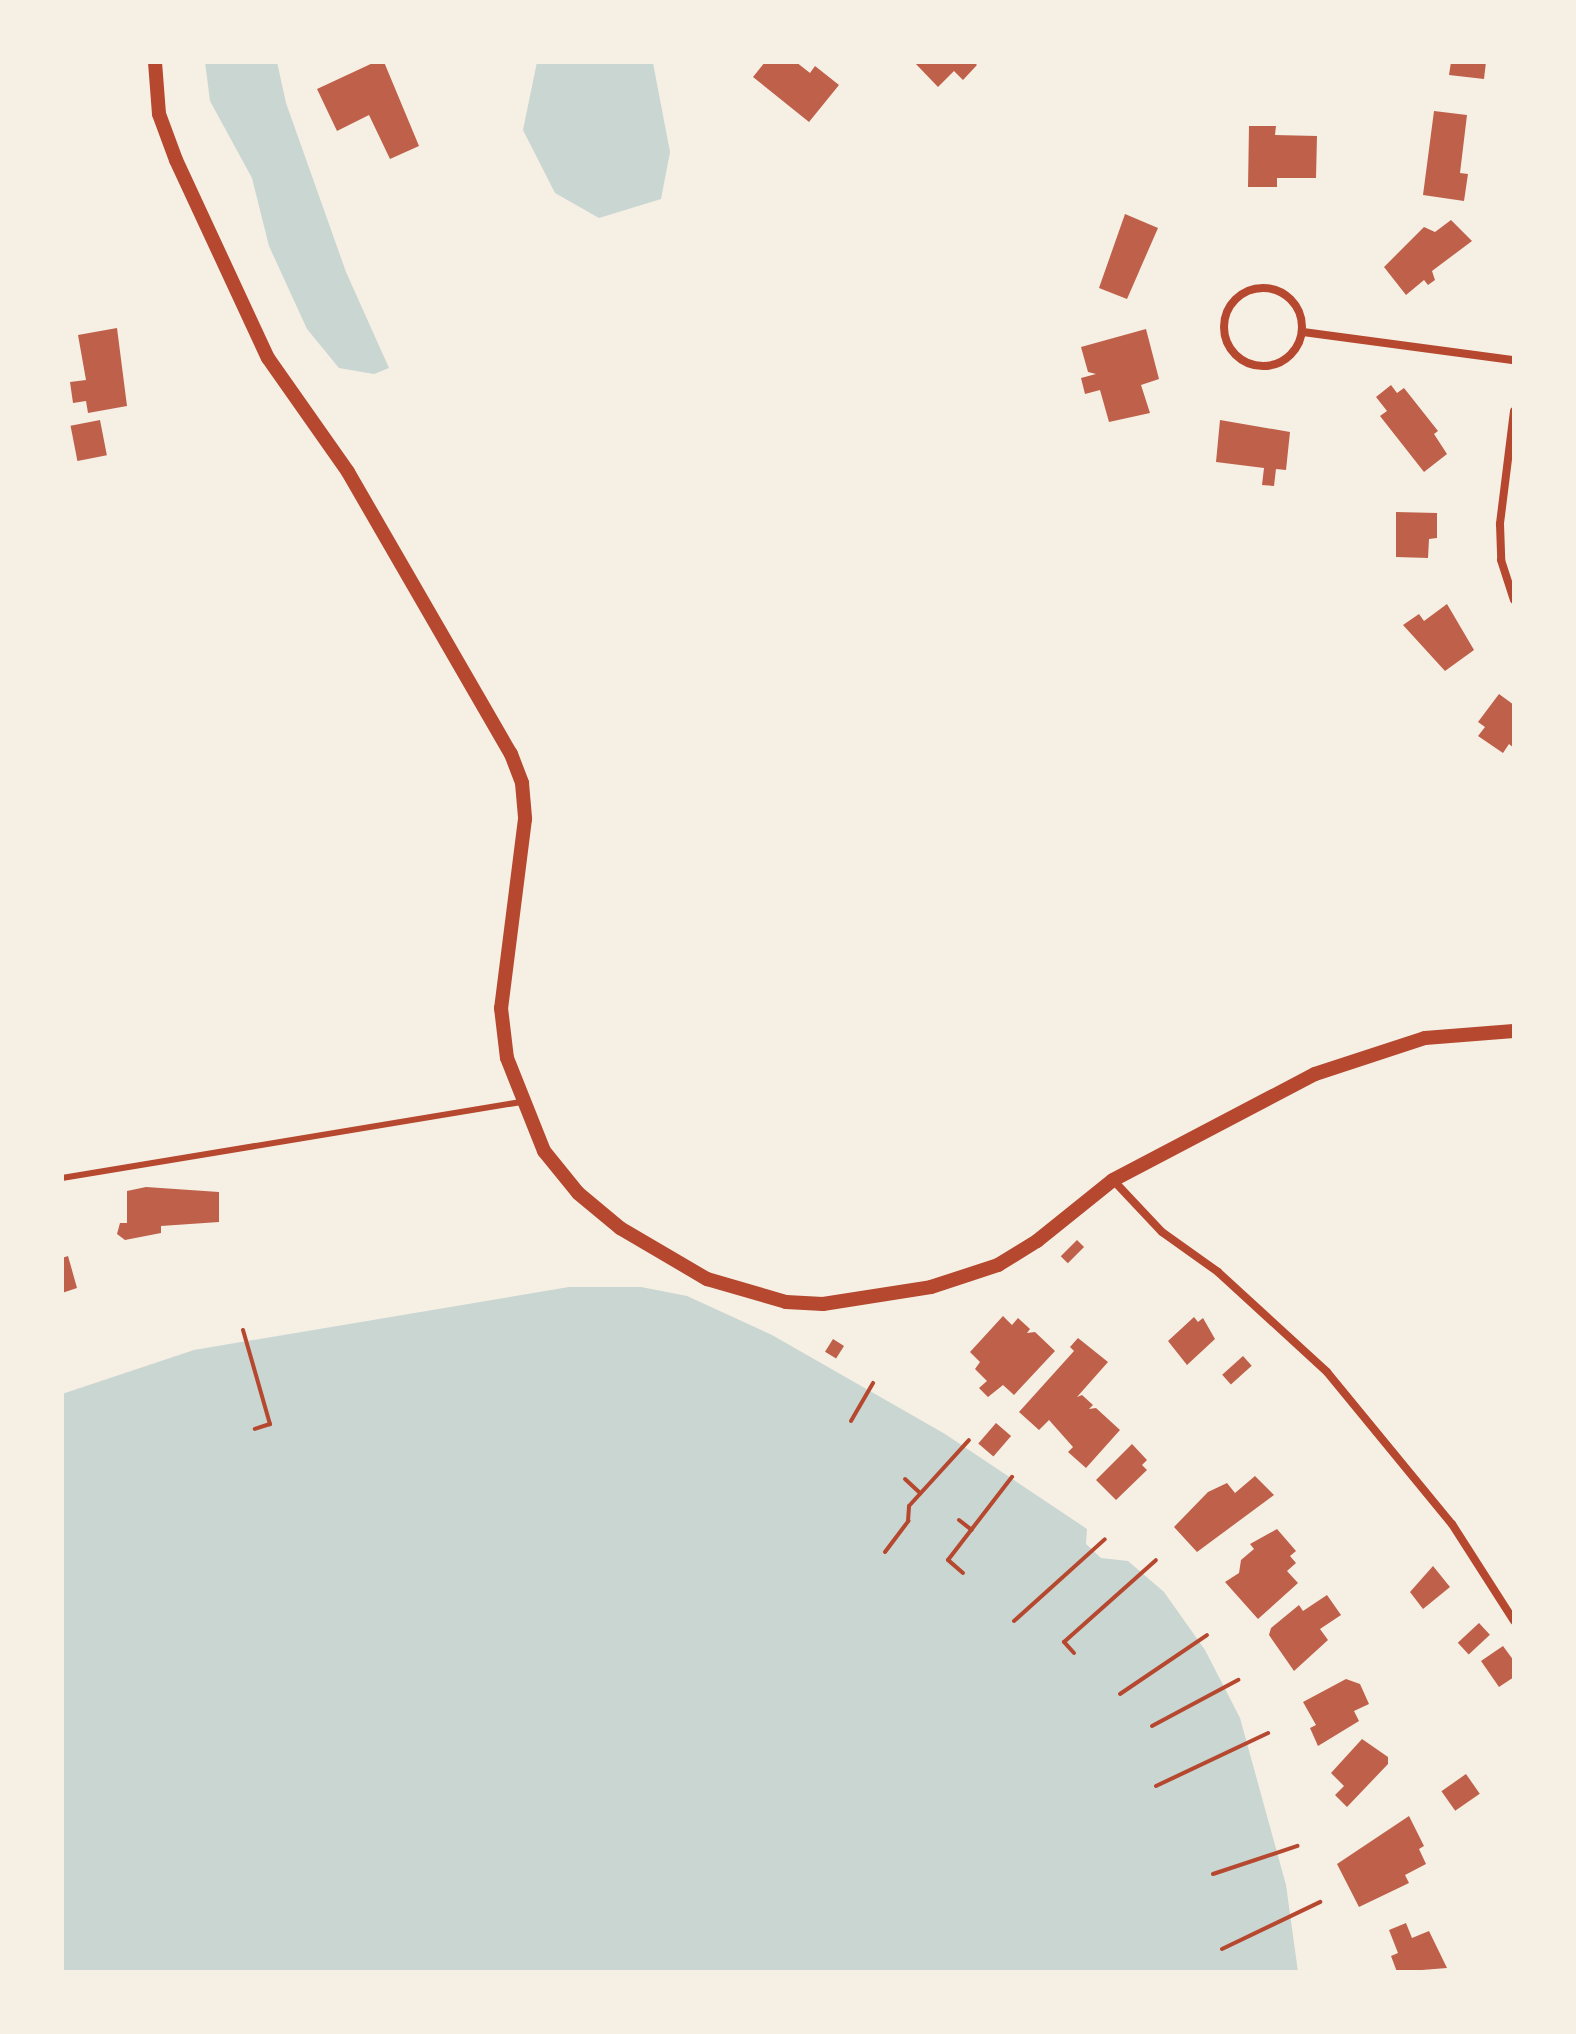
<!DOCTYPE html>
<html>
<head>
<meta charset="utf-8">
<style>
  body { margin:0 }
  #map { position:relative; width:1576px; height:2034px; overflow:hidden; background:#f6efe4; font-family:"Golos Text",sans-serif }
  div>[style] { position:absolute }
  .water>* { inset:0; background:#c9d6d2 }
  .building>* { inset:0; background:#bf614a; transform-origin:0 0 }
  .path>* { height:4px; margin:-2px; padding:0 2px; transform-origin:2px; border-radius:2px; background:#b5482f }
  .service>* { height:6px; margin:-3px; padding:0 3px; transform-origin:3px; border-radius:3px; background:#b5482f }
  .minor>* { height:8px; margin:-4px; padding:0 4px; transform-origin:4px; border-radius:4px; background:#b5482f }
  .minor>.ring { margin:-4px; padding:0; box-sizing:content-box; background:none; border:8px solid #b5482f; border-radius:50% }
  .tertiary>* { height:14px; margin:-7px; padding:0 7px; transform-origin:7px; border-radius:7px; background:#b5482f }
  span { translate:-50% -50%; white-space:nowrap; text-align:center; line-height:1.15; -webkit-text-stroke:8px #f6efe4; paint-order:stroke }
  .frame { position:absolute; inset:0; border:64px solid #f6efe4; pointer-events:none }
</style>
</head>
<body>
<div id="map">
  <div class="water">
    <div style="clip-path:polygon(205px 62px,277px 62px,286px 103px,346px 272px,389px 368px,374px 374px,339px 368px,307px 329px,269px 246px,252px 178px,210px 101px)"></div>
    <div style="clip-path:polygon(537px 62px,653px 63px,670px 152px,661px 199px,599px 218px,555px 193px,523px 130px)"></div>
    <div style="clip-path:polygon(569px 1287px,641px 1287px,687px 1296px,772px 1335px,945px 1434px,1087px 1529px,1086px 1544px,1101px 1558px,1128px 1561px,1164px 1592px,1205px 1650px,1240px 1718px,1286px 1885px,1298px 1972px,62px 1972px,62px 1394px,194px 1350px)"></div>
  </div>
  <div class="building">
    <div style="clip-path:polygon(375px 62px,384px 62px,419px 146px,390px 159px,369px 115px,337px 131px,317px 89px)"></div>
    <div style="clip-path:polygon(765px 62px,796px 62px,810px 73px,815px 66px,839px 85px,809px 122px,753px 77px)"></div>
    <div style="clip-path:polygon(914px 62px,974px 62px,977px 65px,963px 80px,954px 71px,938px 87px)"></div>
    <div style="clip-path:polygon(1451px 62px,1486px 62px,1484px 79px,1449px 75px)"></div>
    <div style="clip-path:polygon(1434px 111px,1467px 115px,1460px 173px,1468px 174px,1464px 201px,1423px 195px)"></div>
    <div style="clip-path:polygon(1249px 126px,1276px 126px,1275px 135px,1317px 136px,1316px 178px,1277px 178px,1277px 187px,1248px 187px)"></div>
    <div style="clip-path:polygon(1125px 214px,1158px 228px,1127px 299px,1099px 288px)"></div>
    <div style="clip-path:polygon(1451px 220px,1472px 241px,1432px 271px,1435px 280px,1428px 285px,1424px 280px,1406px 295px,1384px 267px,1424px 227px,1435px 232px)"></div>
    <div style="clip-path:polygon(117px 328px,127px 406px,88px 413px,86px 401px,73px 403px,70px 382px,86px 380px,78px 335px)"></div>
    <div style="clip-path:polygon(1146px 329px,1159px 379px,1141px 385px,1150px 413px,1109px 422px,1100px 390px,1085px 394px,1081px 378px,1096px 374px,1088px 372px,1081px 347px)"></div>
    <div style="clip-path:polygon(1391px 385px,1397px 393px,1404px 388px,1438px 431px,1434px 434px,1447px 454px,1424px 472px,1380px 416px,1387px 411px,1376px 397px)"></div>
    <div style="left:100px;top:420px;width:36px;height:30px;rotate:79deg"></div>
    <div style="clip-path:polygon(1220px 420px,1290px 432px,1286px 470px,1276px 469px,1274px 486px,1262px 485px,1264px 468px,1216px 462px)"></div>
    <div style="clip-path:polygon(1396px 512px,1437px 513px,1437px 538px,1429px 539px,1428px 558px,1396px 557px)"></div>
    <div style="clip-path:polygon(1447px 604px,1474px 650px,1445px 671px,1403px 625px,1419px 614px,1424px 621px)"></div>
    <div style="clip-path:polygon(1499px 694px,1514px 705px,1514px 748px,1509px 744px,1503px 753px,1478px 736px,1485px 727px,1478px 722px)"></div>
    <div style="clip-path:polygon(146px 1187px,219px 1192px,219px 1222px,161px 1226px,161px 1233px,125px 1240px,117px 1234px,120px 1223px,127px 1223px,127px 1191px)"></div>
    <div style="left:1077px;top:1240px;width:10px;height:23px;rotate:45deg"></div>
    <div style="clip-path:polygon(68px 1256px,77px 1288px,62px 1293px,62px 1258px)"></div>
    <div style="clip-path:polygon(1003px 1316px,1012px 1325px,1018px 1318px,1030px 1329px,1027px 1333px,1035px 1332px,1055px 1351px,1014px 1395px,1003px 1385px,988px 1397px,979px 1388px,987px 1381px,975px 1369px,980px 1362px,970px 1352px)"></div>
    <div style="clip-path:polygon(1194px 1317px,1198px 1322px,1203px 1318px,1215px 1339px,1187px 1365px,1168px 1341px)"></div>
    <div style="clip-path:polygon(1078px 1338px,1108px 1362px,1077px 1397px,1082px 1395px,1093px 1405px,1089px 1409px,1096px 1408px,1120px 1430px,1086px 1468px,1068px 1452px,1073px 1447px,1049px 1420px,1039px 1430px,1019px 1412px,1074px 1351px,1070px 1347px)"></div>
    <div style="left:833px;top:1339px;width:13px;height:15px;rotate:32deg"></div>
    <div style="left:1243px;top:1356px;width:13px;height:28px;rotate:48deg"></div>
    <div style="left:996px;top:1423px;width:20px;height:27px;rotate:41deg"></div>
    <div style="clip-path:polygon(1132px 1444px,1147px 1460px,1142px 1465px,1147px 1470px,1116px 1500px,1096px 1480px)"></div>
    <div style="clip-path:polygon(1255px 1476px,1274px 1495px,1197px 1552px,1174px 1527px,1208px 1492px,1227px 1483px,1235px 1493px)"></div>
    <div style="clip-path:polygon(1277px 1529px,1296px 1551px,1290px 1556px,1296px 1563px,1287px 1571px,1298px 1583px,1258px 1619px,1225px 1582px,1239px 1573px,1241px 1560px,1254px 1549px,1250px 1544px)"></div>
    <div style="clip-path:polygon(1433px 1566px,1450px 1587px,1423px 1609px,1410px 1592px)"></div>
    <div style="clip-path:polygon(1327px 1595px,1341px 1615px,1320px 1629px,1328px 1640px,1294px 1671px,1269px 1635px,1271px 1628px,1299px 1605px,1303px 1611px)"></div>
    <div style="left:1479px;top:1623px;width:16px;height:29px;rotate:47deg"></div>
    <div style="clip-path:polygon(1503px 1646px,1514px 1661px,1514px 1677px,1499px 1687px,1481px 1661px)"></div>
    <div style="clip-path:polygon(1346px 1679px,1360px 1684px,1369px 1704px,1354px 1711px,1359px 1721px,1318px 1746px,1310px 1728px,1316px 1725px,1303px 1702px)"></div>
    <div style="clip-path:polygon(1362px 1739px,1388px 1757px,1388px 1764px,1347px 1807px,1335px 1795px,1344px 1786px,1331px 1773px)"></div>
    <div style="left:1466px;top:1774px;width:24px;height:30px;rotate:55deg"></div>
    <div style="clip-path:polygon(1409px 1816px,1424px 1846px,1419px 1849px,1426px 1864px,1405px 1875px,1409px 1883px,1359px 1907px,1337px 1864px)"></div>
    <div style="clip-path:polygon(1406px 1923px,1412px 1938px,1429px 1931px,1447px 1968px,1397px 1972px,1391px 1956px,1398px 1953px,1389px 1930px)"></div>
  </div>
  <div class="path">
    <div style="left:243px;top:1330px;width:98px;rotate:74deg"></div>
    <div style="left:270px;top:1424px;width:16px;rotate:162deg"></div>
    <div style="left:851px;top:1421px;width:44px;rotate:-59.9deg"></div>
    <div style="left:905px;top:1479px;width:21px;rotate:43deg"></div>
    <div style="left:959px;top:1520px;width:16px;rotate:38deg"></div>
    <div style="left:885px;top:1552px;width:39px;rotate:-53deg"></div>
    <div style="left:908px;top:1521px;width:15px;rotate:-86deg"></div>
    <div style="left:909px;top:1506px;width:89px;rotate:-47.7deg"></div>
    <div style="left:963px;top:1573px;width:20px;rotate:-139deg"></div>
    <div style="left:948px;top:1560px;width:105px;rotate:-52.4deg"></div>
    <div style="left:1014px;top:1621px;width:122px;rotate:-42deg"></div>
    <div style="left:1074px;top:1653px;width:15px;rotate:-132deg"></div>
    <div style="left:1064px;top:1642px;width:123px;rotate:-41.7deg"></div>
    <div style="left:1120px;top:1694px;width:105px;rotate:-34.1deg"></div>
    <div style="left:1152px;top:1726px;width:98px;rotate:-28.1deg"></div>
    <div style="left:1156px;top:1786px;width:124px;rotate:-25.3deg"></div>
    <div style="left:1213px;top:1874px;width:89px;rotate:-18.4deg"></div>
    <div style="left:1222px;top:1949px;width:109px;rotate:-25.6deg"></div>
  </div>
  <div class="service">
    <div style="left:62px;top:1178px;width:464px;rotate:-9.4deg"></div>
  </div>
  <div class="minor">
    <div class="ring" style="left:1224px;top:288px;width:70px;height:70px"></div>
    <div style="left:1303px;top:332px;width:213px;rotate:7.6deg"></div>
    <div style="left:1514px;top:411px;width:114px;rotate:97.1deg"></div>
    <div style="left:1500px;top:524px;width:36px;rotate:88deg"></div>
    <div style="left:1501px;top:560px;width:42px;rotate:72deg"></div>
    <div style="left:1113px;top:1180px;width:71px;rotate:46.7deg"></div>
    <div style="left:1162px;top:1232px;width:69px;rotate:35.5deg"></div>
    <div style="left:1218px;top:1272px;width:148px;rotate:42.5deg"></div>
    <div style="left:1327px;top:1372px;width:197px;rotate:50.6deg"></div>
    <div style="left:1452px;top:1524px;width:115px;rotate:57.4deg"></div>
  </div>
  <div class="tertiary">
    <div style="left:155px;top:62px;width:52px;rotate:85.6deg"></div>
    <div style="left:159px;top:114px;width:49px;rotate:69.7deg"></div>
    <div style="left:176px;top:160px;width:218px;rotate:65.1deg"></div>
    <div style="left:268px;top:358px;width:139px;rotate:54.9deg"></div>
    <div style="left:348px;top:472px;width:326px;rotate:60deg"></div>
    <div style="left:511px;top:754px;width:31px;rotate:69deg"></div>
    <div style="left:522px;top:783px;width:36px;rotate:85deg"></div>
    <div style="left:525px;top:819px;width:191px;rotate:97.2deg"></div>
    <div style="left:501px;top:1008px;width:50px;rotate:83.2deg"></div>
    <div style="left:507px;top:1058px;width:100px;rotate:68.3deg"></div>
    <div style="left:544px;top:1151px;width:54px;rotate:51deg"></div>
    <div style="left:578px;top:1193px;width:55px;rotate:39.8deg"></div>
    <div style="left:620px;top:1228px;width:101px;rotate:30.4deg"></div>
    <div style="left:707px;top:1279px;width:82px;rotate:16.2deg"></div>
    <div style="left:786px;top:1302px;width:37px;rotate:3deg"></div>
    <div style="left:823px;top:1304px;width:109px;rotate:-8.9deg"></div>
    <div style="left:931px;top:1287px;width:71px;rotate:-18.2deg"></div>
    <div style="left:998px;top:1265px;width:46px;rotate:-31.6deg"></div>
    <div style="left:1037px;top:1241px;width:97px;rotate:-38.8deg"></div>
    <div style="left:1113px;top:1180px;width:228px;rotate:-27.7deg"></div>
    <div style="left:1315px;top:1074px;width:116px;rotate:-18.1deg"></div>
    <div style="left:1425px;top:1038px;width:89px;rotate:-4.5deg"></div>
  </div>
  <div class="frame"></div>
</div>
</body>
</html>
